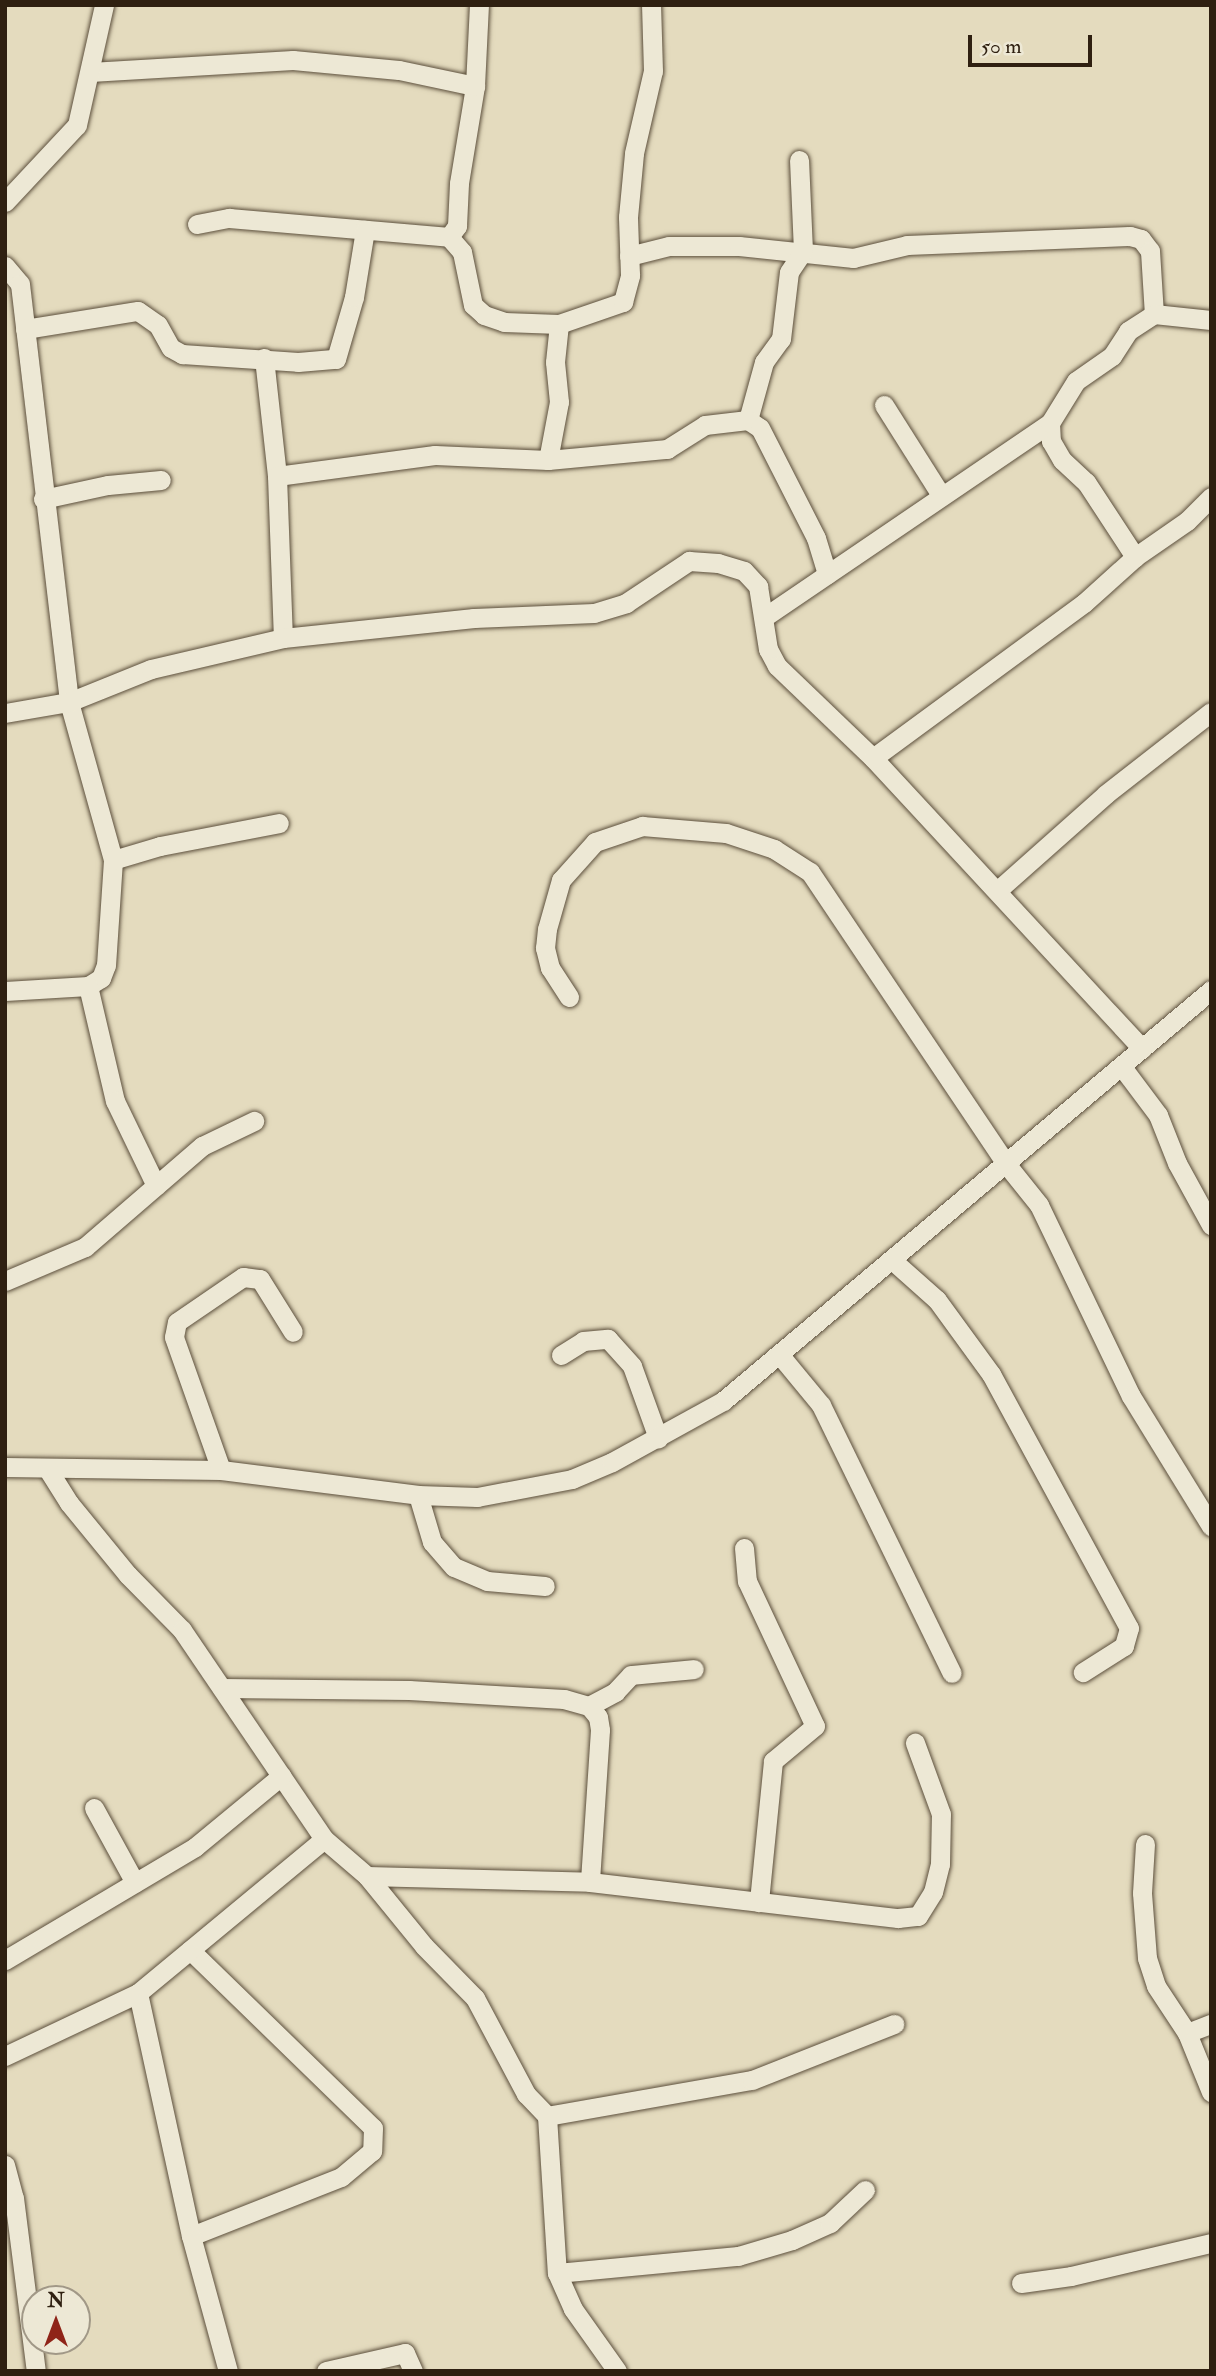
<!DOCTYPE html>
<html>
<head>
<meta charset="utf-8">
<style>
  body { margin:0 }
  #map { position:relative; width:1216px; height:2376px; overflow:hidden; background:#e4dbbe; font-family:"IM FELL Double Pica",serif }
  div>[style] { position:absolute }
  .roads { filter:drop-shadow(0 0 2px #5c4f3c) drop-shadow(0 0 2px #5c4f3c) }
  .minor>* { height:19px; margin:-9.5px; padding:0 9.5px; transform-origin:9.5px; border-radius:9.5px; background:#ede8d5 }
  span { translate:-50% -50%; white-space:nowrap; text-align:center; line-height:1.15; -webkit-text-stroke:6px #ede8d5; paint-order:stroke }
  .frame { position:absolute; inset:0; border:7px solid #2f2011; pointer-events:none }
  .north { position:absolute; left:21px; top:2285px; width:70px; height:70px; box-sizing:border-box; background:#ede8d5; border:2px solid #a19887; border-radius:50%; rotate:0deg; font-size:19px; font-weight:700; line-height:28px; text-align:center; color:#2f2011 }
  .north::after { content:''; display:block; margin:auto; width:24px; height:32px; background:#8f2418; clip-path:polygon(50% 0,100% 100%,50% 72%,0 100%) }
  .scale { position:absolute; left:968px; top:35px; width:124px; height:32px; box-sizing:border-box; border:4px solid #2f2011; border-top:0; padding-left:9px; font-size:21px; line-height:24px; white-space:nowrap; color:#2f2011; -webkit-text-stroke:5px #ede8d5; paint-order:stroke }
</style>
</head>
<body>
<div id="map">
  <div class="roads">
    <div class="minor">
      <div style="left:90px;top:72px;width:203px;rotate:-3.4deg"></div>
      <div style="left:293px;top:60px;width:106px;rotate:5.4deg"></div>
      <div style="left:399px;top:70px;width:78px;rotate:11.9deg"></div>
      <div style="left:5px;top:202px;width:105px;rotate:-46.9deg"></div>
      <div style="left:77px;top:125px;width:123px;rotate:-77.3deg"></div>
      <div style="left:197px;top:224px;width:33px;rotate:-11deg"></div>
      <div style="left:229px;top:218px;width:221px;rotate:4.9deg"></div>
      <div style="left:449px;top:237px;width:14px;rotate:-54deg"></div>
      <div style="left:457px;top:226px;width:43px;rotate:-87.3deg"></div>
      <div style="left:459px;top:183px;width:98px;rotate:-80.6deg"></div>
      <div style="left:475px;top:86px;width:81px;rotate:-87.2deg"></div>
      <div style="left:449px;top:237px;width:20px;rotate:49deg"></div>
      <div style="left:462px;top:252px;width:54px;rotate:78.3deg"></div>
      <div style="left:473px;top:305px;width:15px;rotate:42deg"></div>
      <div style="left:484px;top:315px;width:21px;rotate:19deg"></div>
      <div style="left:504px;top:322px;width:55px;rotate:2.1deg"></div>
      <div style="left:629px;top:256px;width:41px;rotate:-14deg"></div>
      <div style="left:669px;top:246px;width:70px"></div>
      <div style="left:739px;top:246px;width:115px;rotate:6deg"></div>
      <div style="left:853px;top:258px;width:56px;rotate:-13.5deg"></div>
      <div style="left:907px;top:245px;width:223px;rotate:-2.3deg"></div>
      <div style="left:1130px;top:236px;width:11px;rotate:15deg"></div>
      <div style="left:1141px;top:239px;width:15px;rotate:53deg"></div>
      <div style="left:1150px;top:251px;width:63px;rotate:86.4deg"></div>
      <div style="left:5px;top:266px;width:23px;rotate:50deg"></div>
      <div style="left:20px;top:284px;width:421px;rotate:83.3deg"></div>
      <div style="left:69px;top:702px;width:164px;rotate:74.4deg"></div>
      <div style="left:113px;top:860px;width:105px;rotate:93.8deg"></div>
      <div style="left:106px;top:965px;width:14px;rotate:111deg"></div>
      <div style="left:101px;top:978px;width:15px;rotate:148deg"></div>
      <div style="left:88px;top:986px;width:83px;rotate:176.6deg"></div>
      <div style="left:25px;top:329px;width:114px;rotate:-9.1deg"></div>
      <div style="left:138px;top:311px;width:24px;rotate:35deg"></div>
      <div style="left:158px;top:325px;width:26px;rotate:61deg"></div>
      <div style="left:171px;top:348px;width:13px;rotate:29deg"></div>
      <div style="left:182px;top:354px;width:116px;rotate:3.9deg"></div>
      <div style="left:298px;top:362px;width:38px;rotate:-5deg"></div>
      <div style="left:336px;top:359px;width:65px;rotate:-73.8deg"></div>
      <div style="left:354px;top:297px;width:68px;rotate:-80.7deg"></div>
      <div style="left:264px;top:358px;width:119px;rotate:83.7deg"></div>
      <div style="left:277px;top:476px;width:162px;rotate:87.9deg"></div>
      <div style="left:884px;top:405px;width:107px;rotate:57.7deg"></div>
      <div style="left:748px;top:420px;width:60px;rotate:-74.6deg"></div>
      <div style="left:764px;top:362px;width:29px;rotate:-54deg"></div>
      <div style="left:781px;top:339px;width:67px;rotate:-83.2deg"></div>
      <div style="left:789px;top:272px;width:25px;rotate:-56deg"></div>
      <div style="left:803px;top:251px;width:91px;rotate:-92.5deg"></div>
      <div style="left:1050px;top:423px;width:18px;rotate:87deg"></div>
      <div style="left:1051px;top:441px;width:22px;rotate:60deg"></div>
      <div style="left:1062px;top:460px;width:33px;rotate:43deg"></div>
      <div style="left:1086px;top:482px;width:90px;rotate:56.8deg"></div>
      <div style="left:548px;top:460px;width:59px;rotate:-79.3deg"></div>
      <div style="left:559px;top:402px;width:40px;rotate:-95.7deg"></div>
      <div style="left:555px;top:362px;width:38px;rotate:-84deg"></div>
      <div style="left:559px;top:324px;width:68px;rotate:-19deg"></div>
      <div style="left:623px;top:302px;width:28px;rotate:-75deg"></div>
      <div style="left:630px;top:275px;width:58px;rotate:-92deg"></div>
      <div style="left:628px;top:217px;width:64px;rotate:-84.6deg"></div>
      <div style="left:634px;top:153px;width:84px;rotate:-77deg"></div>
      <div style="left:653px;top:71px;width:66px;rotate:-91.7deg"></div>
      <div style="left:277px;top:476px;width:159px;rotate:-7.6deg"></div>
      <div style="left:435px;top:455px;width:113px;rotate:2.5deg"></div>
      <div style="left:548px;top:460px;width:120px;rotate:-5.3deg"></div>
      <div style="left:667px;top:449px;width:45px;rotate:-32.3deg"></div>
      <div style="left:705px;top:425px;width:43px;rotate:-6.6deg"></div>
      <div style="left:748px;top:420px;width:14px;rotate:34deg"></div>
      <div style="left:760px;top:428px;width:123px;rotate:63deg"></div>
      <div style="left:816px;top:538px;width:38px;rotate:73deg"></div>
      <div style="left:43px;top:499px;width:66px;rotate:-12.2deg"></div>
      <div style="left:108px;top:485px;width:53px;rotate:-5.4deg"></div>
      <div style="left:766px;top:616px;width:343px;rotate:-34.2deg"></div>
      <div style="left:1050px;top:423px;width:49px;rotate:-58.2deg"></div>
      <div style="left:1076px;top:381px;width:44px;rotate:-34.8deg"></div>
      <div style="left:1112px;top:356px;width:30px;rotate:-57deg"></div>
      <div style="left:1128px;top:331px;width:31px;rotate:-33deg"></div>
      <div style="left:1154px;top:314px;width:57px;rotate:6deg"></div>
      <div style="left:5px;top:713px;width:65px;rotate:-9.8deg"></div>
      <div style="left:69px;top:702px;width:88px;rotate:-21.9deg"></div>
      <div style="left:151px;top:669px;width:136px;rotate:-13.2deg"></div>
      <div style="left:283px;top:638px;width:192px;rotate:-6deg"></div>
      <div style="left:474px;top:618px;width:120px;rotate:-2.4deg"></div>
      <div style="left:594px;top:613px;width:34px;rotate:-17deg"></div>
      <div style="left:626px;top:603px;width:76px;rotate:-33.7deg"></div>
      <div style="left:689px;top:561px;width:29px;rotate:4deg"></div>
      <div style="left:718px;top:563px;width:27px;rotate:17deg"></div>
      <div style="left:744px;top:571px;width:21px;rotate:47deg"></div>
      <div style="left:758px;top:586px;width:64px;rotate:81deg"></div>
      <div style="left:768px;top:649px;width:19px;rotate:62deg"></div>
      <div style="left:777px;top:666px;width:133px;rotate:43.8deg"></div>
      <div style="left:873px;top:758px;width:396px;rotate:47.2deg"></div>
      <div style="left:873px;top:758px;width:262px;rotate:-36.3deg"></div>
      <div style="left:1084px;top:603px;width:69px;rotate:-42deg"></div>
      <div style="left:1135px;top:557px;width:63px;rotate:-34.7deg"></div>
      <div style="left:1187px;top:521px;width:34px;rotate:-45deg"></div>
      <div style="left:113px;top:860px;width:49px;rotate:-16.6deg"></div>
      <div style="left:160px;top:846px;width:121px;rotate:-10.9deg"></div>
      <div style="left:998px;top:890px;width:144px;rotate:-41.6deg"></div>
      <div style="left:1106px;top:794px;width:133px;rotate:-38deg"></div>
      <div style="left:88px;top:986px;width:118px;rotate:76.8deg"></div>
      <div style="left:115px;top:1101px;width:94px;rotate:64.2deg"></div>
      <div style="left:569px;top:997px;width:35px;rotate:-123deg"></div>
      <div style="left:550px;top:968px;width:21px;rotate:-104deg"></div>
      <div style="left:545px;top:948px;width:19px;rotate:-84deg"></div>
      <div style="left:547px;top:929px;width:51px;rotate:-74.1deg"></div>
      <div style="left:561px;top:880px;width:51px;rotate:-48.2deg"></div>
      <div style="left:595px;top:842px;width:50px;rotate:-18.8deg"></div>
      <div style="left:642px;top:826px;width:84px;rotate:4.8deg"></div>
      <div style="left:726px;top:833px;width:51px;rotate:18.4deg"></div>
      <div style="left:774px;top:849px;width:43px;rotate:32.6deg"></div>
      <div style="left:810px;top:872px;width:353px;rotate:56.1deg"></div>
      <div style="left:1007px;top:1165px;width:51px;rotate:51.3deg"></div>
      <div style="left:1039px;top:1205px;width:212px;rotate:64.3deg"></div>
      <div style="left:1131px;top:1396px;width:153px;rotate:58.4deg"></div>
      <div style="left:1122px;top:1067px;width:60px;rotate:53.1deg"></div>
      <div style="left:1158px;top:1115px;width:52px;rotate:68.4deg"></div>
      <div style="left:1177px;top:1163px;width:71px;rotate:61.3deg"></div>
      <div style="left:892px;top:1260px;width:60px;rotate:41.6deg"></div>
      <div style="left:937px;top:1300px;width:92px;rotate:53.9deg"></div>
      <div style="left:991px;top:1374px;width:289px;rotate:61.5deg"></div>
      <div style="left:1129px;top:1628px;width:19px;rotate:106deg"></div>
      <div style="left:1124px;top:1646px;width:49px;rotate:147.6deg"></div>
      <div style="left:5px;top:1281px;width:87px;rotate:-23deg"></div>
      <div style="left:85px;top:1247px;width:155px;rotate:-40.8deg"></div>
      <div style="left:202px;top:1146px;width:58px;rotate:-25.7deg"></div>
      <div style="left:779px;top:1354px;width:66px;rotate:50.5deg"></div>
      <div style="left:821px;top:1405px;width:298px;rotate:64deg"></div>
      <div style="left:561px;top:1355px;width:26px;rotate:-32deg"></div>
      <div style="left:583px;top:1341px;width:25px;rotate:-5deg"></div>
      <div style="left:608px;top:1339px;width:36px;rotate:48deg"></div>
      <div style="left:632px;top:1366px;width:77px;rotate:70.1deg"></div>
      <div style="left:5px;top:1467px;width:216px;rotate:0.8deg"></div>
      <div style="left:221px;top:1470px;width:199px;rotate:7.2deg"></div>
      <div style="left:418px;top:1495px;width:59px;rotate:1.9deg"></div>
      <div style="left:477px;top:1497px;width:97px;rotate:-10.7deg"></div>
      <div style="left:572px;top:1479px;width:43px;rotate:-23deg"></div>
      <div style="left:612px;top:1462px;width:127px;rotate:-28.8deg"></div>
      <div style="left:723px;top:1401px;width:638px;rotate:-40.1deg"></div>
      <div style="left:47px;top:1468px;width:41px;rotate:57.8deg"></div>
      <div style="left:69px;top:1503px;width:93px;rotate:50.7deg"></div>
      <div style="left:128px;top:1575px;width:77px;rotate:45.5deg"></div>
      <div style="left:182px;top:1630px;width:253px;rotate:55.8deg"></div>
      <div style="left:324px;top:1839px;width:57px;rotate:40.7deg"></div>
      <div style="left:367px;top:1876px;width:90px;rotate:50.8deg"></div>
      <div style="left:424px;top:1946px;width:73px;rotate:45.6deg"></div>
      <div style="left:475px;top:1998px;width:109px;rotate:62deg"></div>
      <div style="left:526px;top:2094px;width:30px;rotate:46deg"></div>
      <div style="left:547px;top:2116px;width:157px;rotate:86.4deg"></div>
      <div style="left:557px;top:2273px;width:39px;rotate:66deg"></div>
      <div style="left:573px;top:2309px;width:76px;rotate:54.6deg"></div>
      <div style="left:221px;top:1470px;width:141px;rotate:-109.5deg"></div>
      <div style="left:174px;top:1337px;width:15px;rotate:-79deg"></div>
      <div style="left:177px;top:1322px;width:80px;rotate:-34.3deg"></div>
      <div style="left:243px;top:1277px;width:17px;rotate:7deg"></div>
      <div style="left:260px;top:1279px;width:62px;rotate:58.1deg"></div>
      <div style="left:418px;top:1495px;width:49px;rotate:73.4deg"></div>
      <div style="left:432px;top:1542px;width:33px;rotate:49deg"></div>
      <div style="left:454px;top:1567px;width:36px;rotate:23deg"></div>
      <div style="left:487px;top:1581px;width:58px;rotate:4.9deg"></div>
      <div style="left:744px;top:1548px;width:33px;rotate:85deg"></div>
      <div style="left:747px;top:1581px;width:160px;rotate:64.9deg"></div>
      <div style="left:815px;top:1726px;width:55px;rotate:140.2deg"></div>
      <div style="left:773px;top:1761px;width:142px;rotate:95.7deg"></div>
      <div style="left:222px;top:1688px;width:187px;rotate:0.6deg"></div>
      <div style="left:409px;top:1690px;width:155px;rotate:3.3deg"></div>
      <div style="left:564px;top:1699px;width:26px;rotate:16deg"></div>
      <div style="left:589px;top:1706px;width:14px;rotate:51deg"></div>
      <div style="left:598px;top:1717px;width:13px;rotate:81deg"></div>
      <div style="left:600px;top:1730px;width:152px;rotate:93.8deg"></div>
      <div style="left:589px;top:1706px;width:30px;rotate:-28deg"></div>
      <div style="left:615px;top:1692px;width:23px;rotate:-47deg"></div>
      <div style="left:631px;top:1675px;width:63px;rotate:-5.4deg"></div>
      <div style="left:94px;top:1808px;width:85px;rotate:61.3deg"></div>
      <div style="left:1145px;top:1844px;width:49px;rotate:93.5deg"></div>
      <div style="left:1142px;top:1893px;width:65px;rotate:85.6deg"></div>
      <div style="left:1147px;top:1958px;width:29px;rotate:72deg"></div>
      <div style="left:1156px;top:1986px;width:56px;rotate:56.6deg"></div>
      <div style="left:1187px;top:2033px;width:26px;rotate:-21deg"></div>
      <div style="left:367px;top:1876px;width:223px;rotate:1.5deg"></div>
      <div style="left:590px;top:1882px;width:310px;rotate:6.7deg"></div>
      <div style="left:898px;top:1918px;width:20px;rotate:-6deg"></div>
      <div style="left:918px;top:1916px;width:28px;rotate:-58deg"></div>
      <div style="left:933px;top:1892px;width:29px;rotate:-76deg"></div>
      <div style="left:940px;top:1864px;width:50px;rotate:-88.9deg"></div>
      <div style="left:941px;top:1814px;width:76px;rotate:-110.1deg"></div>
      <div style="left:190px;top:1950px;width:255px;rotate:44.2deg"></div>
      <div style="left:373px;top:2128px;width:23px;rotate:92deg"></div>
      <div style="left:372px;top:2151px;width:40px;rotate:140deg"></div>
      <div style="left:341px;top:2177px;width:161px;rotate:158.5deg"></div>
      <div style="left:5px;top:1960px;width:221px;rotate:-30.7deg"></div>
      <div style="left:195px;top:1847px;width:112px;rotate:-39.5deg"></div>
      <div style="left:138px;top:1993px;width:249px;rotate:77.7deg"></div>
      <div style="left:191px;top:2236px;width:140px;rotate:74.7deg"></div>
      <div style="left:1187px;top:2033px;width:64px;rotate:67.9deg"></div>
      <div style="left:5px;top:2056px;width:147px;rotate:-25.3deg"></div>
      <div style="left:138px;top:1993px;width:241px;rotate:-39.6deg"></div>
      <div style="left:547px;top:2116px;width:208px;rotate:-10deg"></div>
      <div style="left:752px;top:2080px;width:153px;rotate:-21.5deg"></div>
      <div style="left:5px;top:2165px;width:34px;rotate:75deg"></div>
      <div style="left:14px;top:2198px;width:174px;rotate:82.8deg"></div>
      <div style="left:557px;top:2273px;width:182px;rotate:-5.4deg"></div>
      <div style="left:738px;top:2256px;width:56px;rotate:-16.5deg"></div>
      <div style="left:792px;top:2240px;width:42px;rotate:-24.1deg"></div>
      <div style="left:830px;top:2223px;width:48px;rotate:-43.3deg"></div>
      <div style="left:1021px;top:2283px;width:50px;rotate:-8deg"></div>
      <div style="left:1071px;top:2276px;width:144px;rotate:-13.3deg"></div>
      <div style="left:326px;top:2371px;width:81px;rotate:-12.8deg"></div>
      <div style="left:405px;top:2353px;width:20px;rotate:66deg"></div>
    </div>
  </div>
  <div class="frame"></div>
  <div class="north">N</div>
  <div class="scale">50 m</div>
</div>
</body>
</html>
